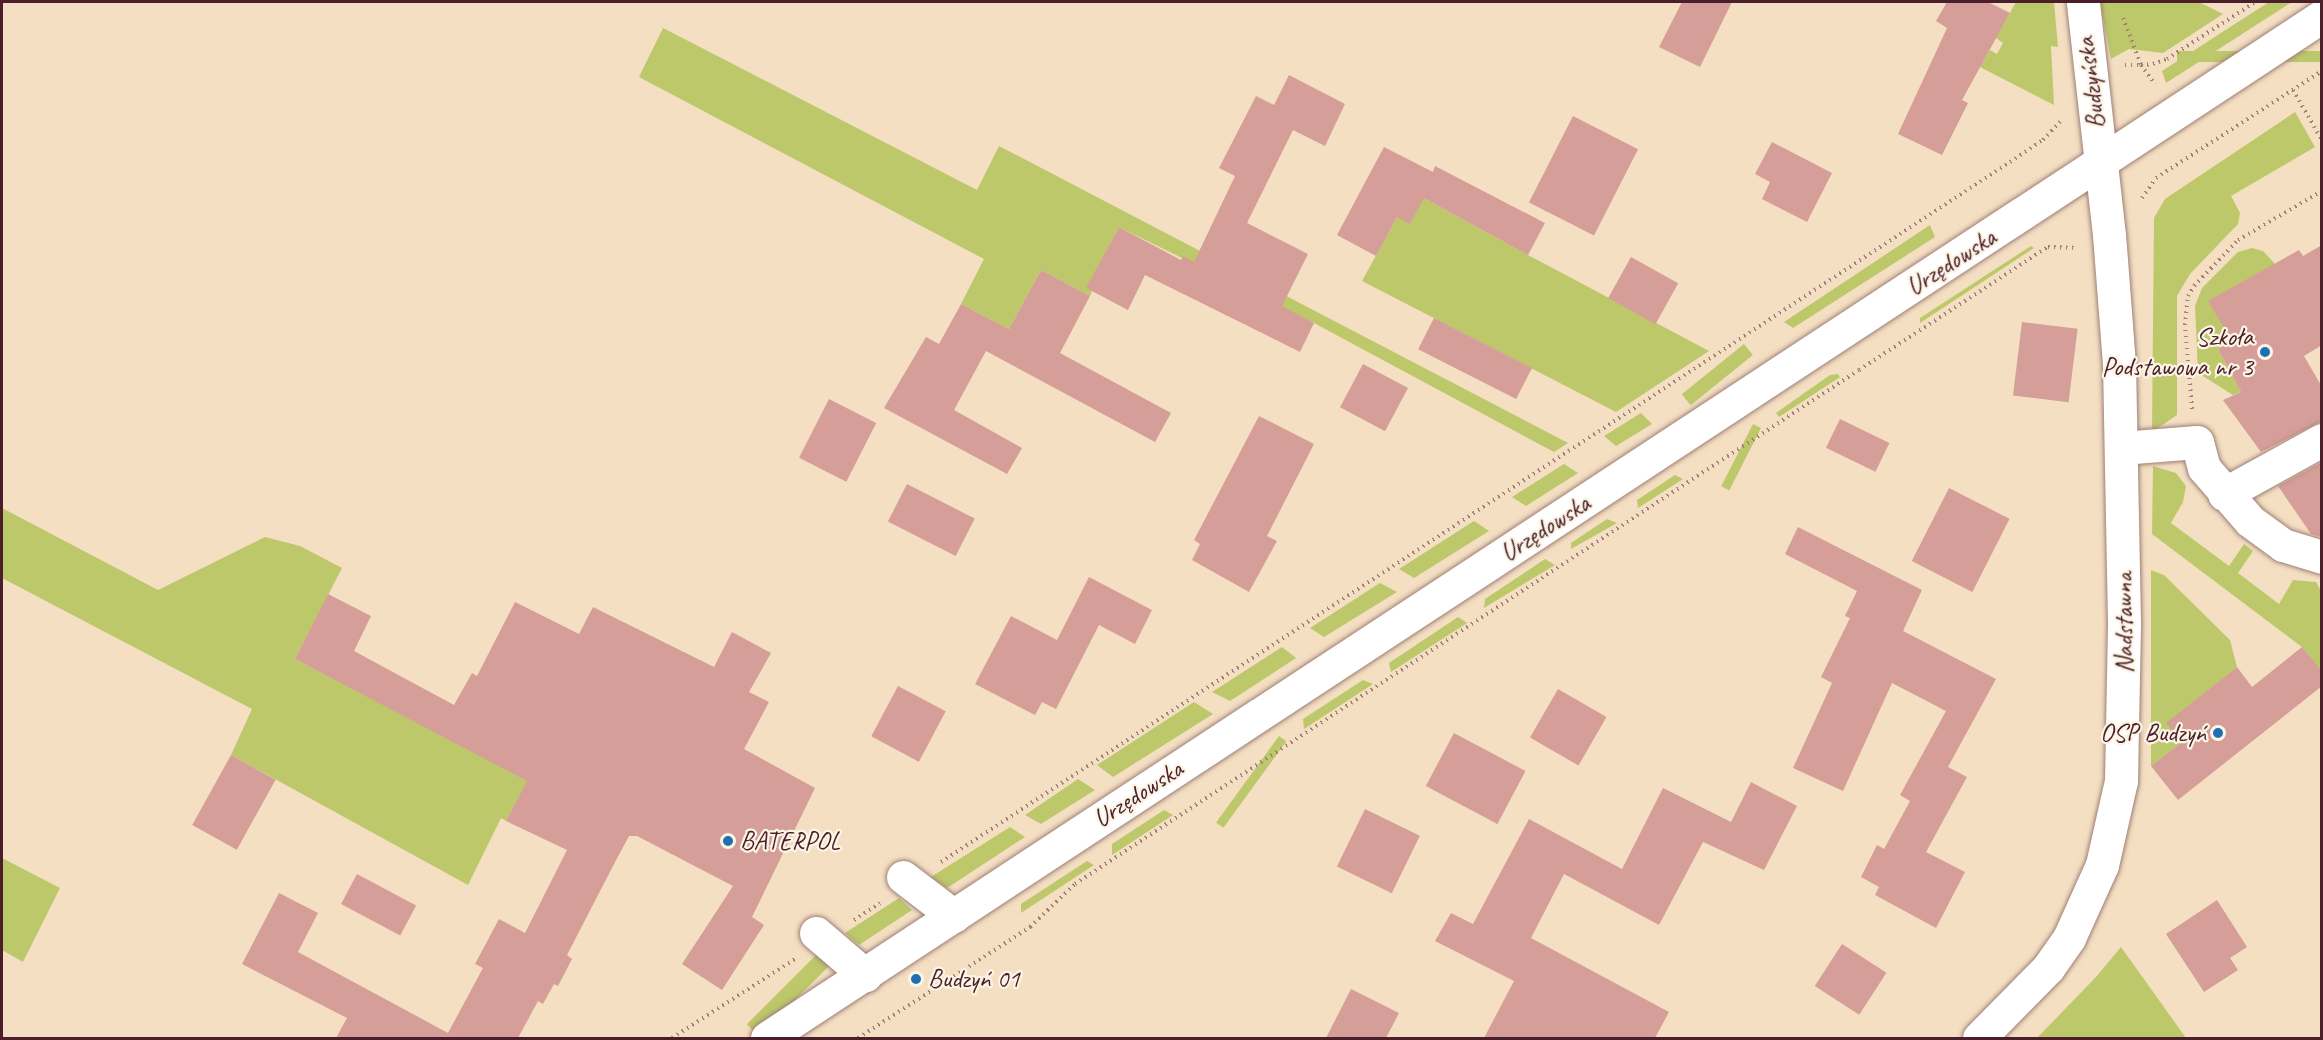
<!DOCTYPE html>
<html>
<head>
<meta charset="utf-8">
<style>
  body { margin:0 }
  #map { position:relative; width:2323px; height:1040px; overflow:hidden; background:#f4dfc2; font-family:Caveat,sans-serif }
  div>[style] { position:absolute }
  .green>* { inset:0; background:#bcc86a; transform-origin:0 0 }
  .building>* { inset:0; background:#d69e98; transform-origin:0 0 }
  .path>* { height:4px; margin-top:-2px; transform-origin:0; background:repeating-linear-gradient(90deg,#9f7f76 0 1.5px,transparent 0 6px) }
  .roads { filter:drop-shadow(0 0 2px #9f7f76) drop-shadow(0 0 2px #9f7f76) }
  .minor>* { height:33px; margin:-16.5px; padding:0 16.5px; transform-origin:16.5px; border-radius:16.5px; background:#fff }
  .dots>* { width:16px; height:16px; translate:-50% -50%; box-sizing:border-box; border:3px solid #fcf5e5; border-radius:50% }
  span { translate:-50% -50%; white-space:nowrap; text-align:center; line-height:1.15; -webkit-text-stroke:4.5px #fcf5e5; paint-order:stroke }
  .street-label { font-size:26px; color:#4a1f2b }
  .poi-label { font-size:26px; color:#4a1f2b }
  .right { translate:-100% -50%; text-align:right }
  .left { translate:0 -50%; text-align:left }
  .frame { position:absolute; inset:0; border:3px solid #4a1f2b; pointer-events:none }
</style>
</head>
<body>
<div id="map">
  <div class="green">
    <div style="clip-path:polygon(2016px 2px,2054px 2px,2058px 47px,2051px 46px,2054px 105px,1980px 67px,1990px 50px,1997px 54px,2003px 43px,1996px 38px)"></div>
    <div style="clip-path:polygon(2100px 2px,2199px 2px,2223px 14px,2163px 53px,2129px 49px,2111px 59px)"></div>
    <div style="clip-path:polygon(2269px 2px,2292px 2px,2166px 83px,2162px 71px)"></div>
    <div style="clip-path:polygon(663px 28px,977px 190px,999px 146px,1568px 443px,1554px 452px,1314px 323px,1119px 227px,1087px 288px,1092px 291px,1090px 296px,1041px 270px,1009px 329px,961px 304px,984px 259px,639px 77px)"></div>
    <div style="left:2321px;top:51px;width:11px;height:144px;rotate:90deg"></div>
    <div style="clip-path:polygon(2295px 112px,2315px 147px,2231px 196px,2240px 213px,2238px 224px,2190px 274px,2177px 296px,2177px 415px,2152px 432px,2154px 218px,2165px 199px)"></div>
    <div style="clip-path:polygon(1424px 198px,1528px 255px,1709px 351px,1616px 412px,1362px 281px,1397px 217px)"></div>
    <div style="clip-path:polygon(1930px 225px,1935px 237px,1793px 328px,1784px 322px)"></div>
    <div style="clip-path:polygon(2031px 246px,2034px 248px,1920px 323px,1920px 318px)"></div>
    <div style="clip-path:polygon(2252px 248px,2263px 251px,2275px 264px,2232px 341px,2218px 349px,2241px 392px,2233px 395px,2198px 373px,2195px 306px,2202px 288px,2238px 252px)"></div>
    <div style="left:1744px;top:344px;width:14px;height:80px;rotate:51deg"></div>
    <div style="clip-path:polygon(1838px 374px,1840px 377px,1779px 417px,1776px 413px,1830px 375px)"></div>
    <div style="clip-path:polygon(1641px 413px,1652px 424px,1616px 446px,1604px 436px)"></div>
    <div style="left:1753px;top:424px;width:9px;height:70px;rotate:27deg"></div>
    <div style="clip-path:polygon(1564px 464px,1578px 473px,1526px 506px,1512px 497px)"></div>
    <div style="clip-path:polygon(2153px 466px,2176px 473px,2186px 486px,2183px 502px,2171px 523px,2229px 566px,2244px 544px,2253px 551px,2238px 573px,2279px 604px,2293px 580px,2316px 582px,2321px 591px,2321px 671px,2302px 647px,2152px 534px)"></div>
    <div style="clip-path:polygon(1675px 475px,1683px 479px,1638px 508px,1637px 500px)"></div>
    <div style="clip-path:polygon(2px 508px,158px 590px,265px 537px,300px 546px,342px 568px,295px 659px,528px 780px,506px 821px,501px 818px,468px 885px,231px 755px,252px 709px,2px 578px)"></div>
    <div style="clip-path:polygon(1607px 519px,1617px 523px,1571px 549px,1571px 543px)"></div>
    <div style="clip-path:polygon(1474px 521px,1489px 531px,1414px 578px,1399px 569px)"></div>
    <div style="clip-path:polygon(1545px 559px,1555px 565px,1484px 608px,1485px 599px)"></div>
    <div style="clip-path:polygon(2151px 570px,2164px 575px,2230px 640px,2237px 667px,2167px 723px,2182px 742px,2151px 766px)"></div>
    <div style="clip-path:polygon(1380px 583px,1397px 592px,1324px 637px,1310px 628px)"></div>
    <div style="clip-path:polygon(1458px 617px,1467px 623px,1391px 672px,1389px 663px)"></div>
    <div style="clip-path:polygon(1282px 647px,1296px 658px,1230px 701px,1212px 692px)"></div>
    <div style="clip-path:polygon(1363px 680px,1373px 684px,1304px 729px,1303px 719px)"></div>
    <div style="clip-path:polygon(1194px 702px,1213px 714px,1113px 777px,1097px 765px)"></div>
    <div style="left:1279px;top:736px;width:9px;height:107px;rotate:36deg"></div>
    <div style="clip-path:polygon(1078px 779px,1095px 790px,1041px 824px,1025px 815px)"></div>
    <div style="clip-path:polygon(1164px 810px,1173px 815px,1112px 855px,1112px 844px)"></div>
    <div style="clip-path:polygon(1010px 827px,1025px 837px,947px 888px,931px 877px)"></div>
    <div style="clip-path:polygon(2px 858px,60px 888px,23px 962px,2px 950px)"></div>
    <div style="clip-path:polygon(1087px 861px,1094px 865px,1021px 913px,1021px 904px)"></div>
    <div style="clip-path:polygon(899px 898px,912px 910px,859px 945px,845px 933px)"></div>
    <div style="clip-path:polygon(2121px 947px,2186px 1038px,2037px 1038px,2096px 977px)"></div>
    <div style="left:821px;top:950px;width:17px;height:105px;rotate:45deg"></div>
  </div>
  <div class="building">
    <div style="clip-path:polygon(1682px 2px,1732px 2px,1700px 67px,1659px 47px)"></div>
    <div style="clip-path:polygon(1947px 2px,1988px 2px,2010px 13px,1962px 100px,1968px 103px,1942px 155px,1898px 134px,1947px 28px,1936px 21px)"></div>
    <div style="clip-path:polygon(1289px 75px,1345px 104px,1325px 146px,1293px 130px,1247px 223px,1308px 254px,1282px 306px,1314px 323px,1300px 352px,1145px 275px,1128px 310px,1086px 288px,1119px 227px,1181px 260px,1183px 256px,1194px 262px,1235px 176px,1219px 168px,1256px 96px,1274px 105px)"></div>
    <div style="left:1573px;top:116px;width:73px;height:97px;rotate:27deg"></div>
    <div style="clip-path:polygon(1772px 142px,1832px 173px,1807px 222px,1762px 199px,1770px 182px,1755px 174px)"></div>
    <div style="clip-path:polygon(1384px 147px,1433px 172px,1435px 166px,1545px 223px,1528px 255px,1424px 198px,1410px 224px,1397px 217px,1376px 256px,1337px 235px)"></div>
    <div style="clip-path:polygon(2322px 245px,2322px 345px,2304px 356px,2322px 387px,2322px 421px,2261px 452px,2223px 400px,2241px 392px,2218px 349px,2232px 341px,2208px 301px,2299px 250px,2303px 256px)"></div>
    <div style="left:1631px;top:257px;width:54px;height:47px;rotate:29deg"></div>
    <div style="clip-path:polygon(1041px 270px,1090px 296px,1060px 353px,1171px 413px,1155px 442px,986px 351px,954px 410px,1022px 448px,1007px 474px,884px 408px,926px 337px,939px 344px,961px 304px,1009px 329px)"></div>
    <div style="left:1434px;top:318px;width:110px;height:35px;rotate:27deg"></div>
    <div style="left:2022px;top:322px;width:56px;height:74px;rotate:7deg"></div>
    <div style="left:1363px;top:364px;width:51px;height:49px;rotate:28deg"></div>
    <div style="left:829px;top:399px;width:53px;height:66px;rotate:27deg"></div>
    <div style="clip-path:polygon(1259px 416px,1314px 444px,1267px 536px,1277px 541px,1249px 592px,1192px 560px,1200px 544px,1194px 540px)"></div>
    <div style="left:1840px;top:419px;width:55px;height:32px;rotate:26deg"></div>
    <div style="clip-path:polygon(2322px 462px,2322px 537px,2311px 534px,2278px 486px)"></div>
    <div style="left:907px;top:484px;width:76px;height:42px;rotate:27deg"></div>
    <div style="left:1949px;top:488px;width:68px;height:82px;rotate:27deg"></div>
    <div style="clip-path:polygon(1798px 527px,1922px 590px,1903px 631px,1996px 679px,1948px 767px,1967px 777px,1926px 852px,1965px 872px,1936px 928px,1875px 895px,1879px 887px,1861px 877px,1877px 845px,1884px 849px,1910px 801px,1900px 795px,1946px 711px,1892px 683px,1843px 791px,1793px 768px,1832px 683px,1821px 677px,1850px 618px,1845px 616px,1857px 591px,1785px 554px)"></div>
    <div style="clip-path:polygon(1089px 577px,1152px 610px,1135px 644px,1099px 625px,1056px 709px,1042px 702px,1035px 715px,975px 684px,1011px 616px,1057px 640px)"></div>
    <div style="clip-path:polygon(328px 594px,371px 616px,354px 651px,454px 705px,472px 673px,477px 676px,515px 602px,579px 634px,593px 607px,714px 667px,732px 632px,771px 653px,749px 692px,769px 702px,744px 749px,815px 788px,752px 917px,764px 925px,722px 990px,682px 964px,733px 886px,637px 836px,629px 836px,613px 866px,567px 955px,572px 959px,558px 986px,554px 984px,543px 1004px,538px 1001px,518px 1038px,336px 1038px,347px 1018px,242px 964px,279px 893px,318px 913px,298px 952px,448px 1033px,483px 968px,475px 964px,499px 919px,525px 933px,567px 850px,506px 821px,527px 781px,295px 659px)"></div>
    <div style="clip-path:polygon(2302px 647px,2322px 671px,2322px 686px,2178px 800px,2151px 766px,2182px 742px,2166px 723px,2237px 667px,2252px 687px)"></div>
    <div style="left:898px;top:686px;width:54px;height:57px;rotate:28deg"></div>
    <div style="left:1558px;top:689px;width:56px;height:56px;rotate:30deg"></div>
    <div style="left:1454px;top:733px;width:81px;height:60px;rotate:28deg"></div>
    <div style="left:231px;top:755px;width:51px;height:80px;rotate:29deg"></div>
    <div style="clip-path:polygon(1751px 782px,1797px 806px,1764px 870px,1703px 842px,1659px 925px,1564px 874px,1531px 938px,1669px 1012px,1655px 1038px,1484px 1038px,1514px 981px,1435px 941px,1451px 913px,1473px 924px,1529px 819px,1622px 869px,1663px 788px,1731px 822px)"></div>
    <div style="left:1365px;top:809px;width:61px;height:64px;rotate:26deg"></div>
    <div style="left:357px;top:874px;width:67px;height:34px;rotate:28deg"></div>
    <div style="clip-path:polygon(2217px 900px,2247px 947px,2230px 958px,2238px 970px,2204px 992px,2166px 934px)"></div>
    <div style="left:1842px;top:944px;width:53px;height:50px;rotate:33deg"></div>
    <div style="clip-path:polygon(1351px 989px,1399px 1013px,1386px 1038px,1326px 1038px)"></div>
  </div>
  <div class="path">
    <div style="left:2123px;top:18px;width:50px;rotate:69deg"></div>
    <div style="left:2141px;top:65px;width:12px;rotate:-5deg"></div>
    <div style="left:2153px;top:64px;width:15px;rotate:-20deg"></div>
    <div style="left:2167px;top:59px;width:105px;rotate:-32.9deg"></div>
    <div style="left:2125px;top:65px;width:16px"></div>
    <div style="left:2141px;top:65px;width:24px;rotate:54deg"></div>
    <div style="left:2293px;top:90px;width:58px;rotate:59.9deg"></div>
    <div style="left:2142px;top:198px;width:24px;rotate:-55deg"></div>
    <div style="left:2156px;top:178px;width:197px;rotate:-32.8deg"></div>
    <div style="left:2192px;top:409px;width:84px;rotate:-94.8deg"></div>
    <div style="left:2185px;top:325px;width:29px;rotate:-84deg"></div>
    <div style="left:2188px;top:296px;width:12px;rotate:-59deg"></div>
    <div style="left:2194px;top:286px;width:64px;rotate:-46.3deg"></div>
    <div style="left:2238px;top:240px;width:97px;rotate:-30.3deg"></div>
    <div style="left:941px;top:862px;width:1278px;rotate:-33.22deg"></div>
    <div style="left:2010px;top:162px;width:40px;rotate:-34deg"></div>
    <div style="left:2043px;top:140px;width:25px;rotate:-47deg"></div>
    <div style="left:854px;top:920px;width:31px;rotate:-33deg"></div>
    <div style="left:672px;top:1038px;width:146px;rotate:-32.7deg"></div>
    <div style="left:858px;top:1038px;width:205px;rotate:-32.8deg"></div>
    <div style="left:1030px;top:927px;width:62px;rotate:-43.7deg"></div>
    <div style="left:1075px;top:884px;width:937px;rotate:-33.25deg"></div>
    <div style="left:1859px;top:370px;width:225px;rotate:-33.1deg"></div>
    <div style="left:2048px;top:247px;width:28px;rotate:2deg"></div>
  </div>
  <div class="roads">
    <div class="minor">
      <div style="left:2121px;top:448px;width:76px;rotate:-4.5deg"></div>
      <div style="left:2197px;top:442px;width:27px;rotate:75deg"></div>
      <div style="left:2204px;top:468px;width:70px;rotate:49deg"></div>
      <div style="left:2250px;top:521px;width:41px;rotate:36deg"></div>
      <div style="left:2283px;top:545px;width:41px;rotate:17.1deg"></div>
      <div style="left:2224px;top:494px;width:112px;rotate:-28.9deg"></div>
      <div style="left:903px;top:877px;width:64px;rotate:37.4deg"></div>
      <div style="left:816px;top:933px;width:65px;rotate:40.6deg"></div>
      <div style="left:767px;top:1038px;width:1861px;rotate:-33.31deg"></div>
      <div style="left:1979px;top:1038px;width:98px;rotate:-45.4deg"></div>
      <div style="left:2048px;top:968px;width:37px;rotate:-55deg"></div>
      <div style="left:2069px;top:938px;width:80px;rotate:-65.7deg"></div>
      <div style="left:2102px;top:865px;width:86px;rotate:-77.3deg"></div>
      <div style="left:2121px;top:781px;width:158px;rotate:-88.9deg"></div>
      <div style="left:2124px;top:623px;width:259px;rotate:-91.1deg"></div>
      <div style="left:2119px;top:364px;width:129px;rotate:-94.4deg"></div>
      <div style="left:2109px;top:235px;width:234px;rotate:-96.4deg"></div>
    </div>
  </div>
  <div class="dots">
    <div style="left:2265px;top:352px;background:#1f6fb2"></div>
    <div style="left:2218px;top:733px;background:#1f6fb2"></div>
    <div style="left:728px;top:841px;background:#1f6fb2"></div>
    <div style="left:916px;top:979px;background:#1f6fb2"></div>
  </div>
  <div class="street-label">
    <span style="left:2091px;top:83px;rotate:-97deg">Budzyńska</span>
    <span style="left:1951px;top:262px;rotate:-33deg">Urzędowska</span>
    <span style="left:1545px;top:528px;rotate:-33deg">Urzędowska</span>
    <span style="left:2124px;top:623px;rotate:-91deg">Nadstawna</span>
    <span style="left:1138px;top:794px;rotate:-33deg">Urzędowska</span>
  </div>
  <div class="poi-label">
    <span class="right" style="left:2253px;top:352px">Szkoła<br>Podstawowa nr 3</span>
    <span class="right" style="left:2206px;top:733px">OSP Budzyń</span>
    <span class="left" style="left:740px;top:841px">BATERPOL</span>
    <span class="left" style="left:928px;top:979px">Budzyń 01</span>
  </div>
  <div class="frame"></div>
</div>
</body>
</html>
